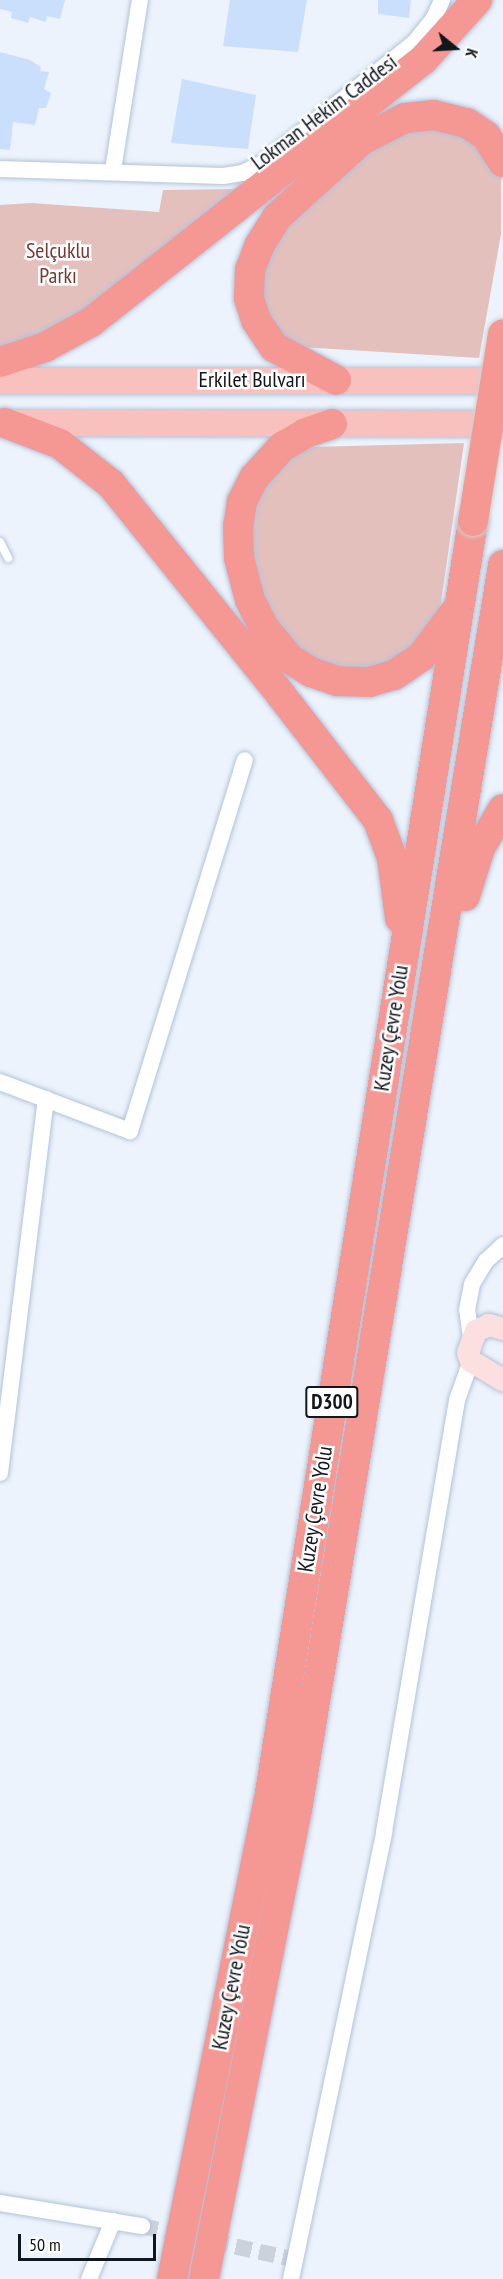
<!DOCTYPE html>
<html>
<head>
<meta charset="utf-8">
<style>
  body { margin:0 }
  #map { position:relative; width:503px; height:2279px; overflow:hidden; background:#ecf3fc; font-family:"PT Sans Narrow",sans-serif }
  div>[style] { position:absolute }
  .green>* { inset:0; background:#e4c0bd }
  .building>* { inset:0; background:#c9dffb }
  .street-tunnel>* { height:16px; margin-top:-8px; transform-origin:0; background:repeating-linear-gradient(90deg,#cbd2db 0 16px,transparent 0 24px) }
  .roads { filter:drop-shadow(0 0 2px #b3c3d9) drop-shadow(0 0 2px #b3c3d9) }
  .lane>* { height:8px; margin:-4px; padding:0 4px; transform-origin:4px; border-radius:4px; background:#fff }
  .street>* { height:16px; margin:-8px; padding:0 8px; transform-origin:8px; border-radius:8px; background:#fff }
  .secondary>* { height:22px; margin:-11px; padding:0 11px; transform-origin:11px; border-radius:11px; background:#fce0df }
  .primary>* { height:26px; margin:-13px; padding:0 13px; transform-origin:13px; border-radius:13px; background:#f9c1be }
  .highway>* { height:30px; margin:-15px; padding:0 15px; transform-origin:15px; border-radius:15px; background:#f59793 }
  .bridges { filter:drop-shadow(0 0 2px #cfd0d2) drop-shadow(0 0 2px #cfd0d2) }
  .highway-bridge>* { height:30px; margin:-15px; padding:0 15px; transform-origin:15px; border-radius:15px; background:#f59793 }
  span { translate:-50% -50%; white-space:nowrap; text-align:center; line-height:1.15; -webkit-text-stroke:5px #fff; paint-order:stroke }
  .shield-label span { padding:2px 4px; background:#fff; border:2px solid; border-radius:4px; -webkit-text-stroke-width:0 }
  .shield-label { font-size:21px; color:#10161d; font-weight:700 }
  .street-label { font-size:22px; color:#10161d }
  .park-label { font-size:22px; color:#763836 }
  .north { position:absolute; left:425px; top:18px; width:60px; height:60px; -webkit-text-stroke:4px #fff; paint-order:stroke; rotate:108deg; font-size:16px; font-weight:700; line-height:24px; text-align:center; color:#10161d }
  .north::after { content:''; display:block; margin:auto; width:21px; height:27px; background:#10161d; clip-path:polygon(50% 0,100% 100%,50% 72%,0 100%) }
  .scale { position:absolute; left:18px; top:2234px; width:138px; height:27px; box-sizing:border-box; border:3px solid #10161d; border-top:0; padding-left:8px; font-size:18px; line-height:21px; white-space:nowrap; color:#10161d; -webkit-text-stroke:4px #fff; paint-order:stroke }
</style>
</head>
<body>
<div id="map">
  <div class="green">
    <div style="clip-path:polygon(458px 129px,501px 174px,501px 234px,479px 358px,300px 347px,273px 328px,257px 286px,289px 215px,398px 130px)"></div>
    <div style="clip-path:polygon(237px 189px,81px 320px,0 347px,0 205px,31px 203px,159px 212px,163px 190px)"></div>
    <div style="clip-path:polygon(464px 443px,440px 609px,412px 653px,363px 673px,305px 656px,262px 601px,248px 523px,277px 465px,310px 447px)"></div>
  </div>
  <div class="building">
    <div style="clip-path:polygon(0 0,65px 0,60px 19px,47px 16px,46px 22px,30px 17px,28px 23px,11px 18px,12px 12px,0 9px)"></div>
    <div style="clip-path:polygon(230px 0,307px 0,298px 52px,223px 46px)"></div>
    <div style="clip-path:polygon(378px 0,411px 0,409px 18px,378px 14px)"></div>
    <div style="clip-path:polygon(0 52px,30px 60px,41px 67px,40px 71px,49px 72px,44px 89px,51px 93px,46px 108px,39px 108px,35px 125px,13px 122px,10px 150px,0 149px)"></div>
    <div style="clip-path:polygon(182px 79px,256px 95px,248px 149px,171px 143px)"></div>
  </div>
  <div class="street-tunnel">
    <div style="left:142px;top:2226px;width:158px;rotate:12.4deg"></div>
  </div>
  <div class="roads">
    <div class="lane">
      <div style="left:0;top:542px;width:18px;rotate:63deg"></div>
    </div>
    <div class="street">
      <div style="left:0;top:169px;width:223px;rotate:1.8deg"></div>
      <div style="left:223px;top:176px;width:19px;rotate:-9deg"></div>
      <div style="left:242px;top:173px;width:23px;rotate:-25deg"></div>
      <div style="left:263px;top:163px;width:193px;rotate:-38.5deg"></div>
      <div style="left:414px;top:43px;width:32px;rotate:-51deg"></div>
      <div style="left:434px;top:18px;width:20px;rotate:-66deg"></div>
      <div style="left:113px;top:170px;width:172px;rotate:-81deg"></div>
      <div style="left:0;top:1082px;width:139px;rotate:20.7deg"></div>
      <div style="left:130px;top:1131px;width:388px;rotate:-72.8deg"></div>
      <div style="left:471px;top:1337px;width:27px;rotate:-98deg"></div>
      <div style="left:467px;top:1310px;width:26px;rotate:-79deg"></div>
      <div style="left:472px;top:1284px;width:27px;rotate:-59deg"></div>
      <div style="left:486px;top:1261px;width:23px;rotate:-43deg"></div>
      <div style="left:0;top:1473px;width:377px;rotate:-83deg"></div>
      <div style="left:0;top:2203px;width:144px;rotate:9.2deg"></div>
      <div style="left:89px;top:2279px;width:63px;rotate:-67.5deg"></div>
      <div style="left:291px;top:2279px;width:457px;rotate:-78.2deg"></div>
      <div style="left:384px;top:1832px;width:438px;rotate:-80.4deg"></div>
      <div style="left:457px;top:1400px;width:41px;rotate:-70.3deg"></div>
    </div>
    <div class="secondary">
      <div style="left:503px;top:1329px;width:15px;rotate:-164deg"></div>
      <div style="left:489px;top:1325px;width:14px;rotate:155deg"></div>
      <div style="left:476px;top:1331px;width:23px;rotate:110deg"></div>
      <div style="left:468px;top:1353px;width:9px;rotate:69deg"></div>
      <div style="left:471px;top:1361px;width:37px;rotate:31deg"></div>
    </div>
    <div class="primary">
      <div style="left:0;top:381px;width:503px"></div>
      <div style="left:12px;top:423px;width:491px;rotate:0.1deg"></div>
    </div>
    <div class="highway">
      <div style="left:0;top:362px;width:47px;rotate:-18.4deg"></div>
      <div style="left:45px;top:347px;width:52px;rotate:-28.5deg"></div>
      <div style="left:91px;top:322px;width:423px;rotate:-38.3deg"></div>
      <div style="left:423px;top:60px;width:81px;rotate:-48deg"></div>
      <div style="left:336px;top:380px;width:70px;rotate:-152deg"></div>
      <div style="left:274px;top:347px;width:32px;rotate:-124deg"></div>
      <div style="left:256px;top:320px;width:23px;rotate:-108deg"></div>
      <div style="left:249px;top:298px;width:28px;rotate:-88deg"></div>
      <div style="left:250px;top:270px;width:26px;rotate:-69deg"></div>
      <div style="left:259px;top:246px;width:34px;rotate:-58deg"></div>
      <div style="left:277px;top:217px;width:115px;rotate:-42.2deg"></div>
      <div style="left:362px;top:140px;width:48px;rotate:-27.1deg"></div>
      <div style="left:405px;top:118px;width:29px;rotate:-6deg"></div>
      <div style="left:434px;top:115px;width:34px;rotate:14deg"></div>
      <div style="left:467px;top:123px;width:23px;rotate:34deg"></div>
      <div style="left:486px;top:136px;width:31px;rotate:57deg"></div>
      <div style="left:5px;top:423px;width:59px;rotate:20.9deg"></div>
      <div style="left:60px;top:444px;width:65px;rotate:38.1deg"></div>
      <div style="left:111px;top:484px;width:271px;rotate:51.1deg"></div>
      <div style="left:281px;top:695px;width:158px;rotate:52.2deg"></div>
      <div style="left:378px;top:820px;width:40px;rotate:69.8deg"></div>
      <div style="left:392px;top:858px;width:61px;rotate:82.4deg"></div>
      <div style="left:332px;top:424px;width:28px;rotate:161deg"></div>
      <div style="left:306px;top:433px;width:28px;rotate:150deg"></div>
      <div style="left:282px;top:447px;width:42px;rotate:132.1deg"></div>
      <div style="left:254px;top:478px;width:27px;rotate:117deg"></div>
      <div style="left:242px;top:502px;width:24px;rotate:99deg"></div>
      <div style="left:238px;top:526px;width:32px;rotate:88deg"></div>
      <div style="left:239px;top:558px;width:43px;rotate:75.3deg"></div>
      <div style="left:250px;top:600px;width:33px;rotate:63deg"></div>
      <div style="left:265px;top:629px;width:39px;rotate:50deg"></div>
      <div style="left:290px;top:659px;width:25px;rotate:32deg"></div>
      <div style="left:311px;top:672px;width:28px;rotate:19deg"></div>
      <div style="left:337px;top:681px;width:32px;rotate:2deg"></div>
      <div style="left:369px;top:682px;width:26px;rotate:-16deg"></div>
      <div style="left:394px;top:675px;width:32px;rotate:-34deg"></div>
      <div style="left:421px;top:657px;width:55px;rotate:-53.1deg"></div>
      <div style="left:465px;top:896px;width:50px;rotate:-72.6deg"></div>
      <div style="left:480px;top:848px;width:45px;rotate:-59.5deg"></div>
      <div style="left:172px;top:2279px;width:490px;rotate:-78.6deg"></div>
      <div style="left:269px;top:1799px;width:1294px;rotate:-80.93deg"></div>
      <div style="left:204px;top:2279px;width:478px;rotate:-78.8deg"></div>
      <div style="left:297px;top:1810px;width:1262px;rotate:-80.6deg"></div>
    </div>
  </div>
  <div class="bridges">
    <div class="highway-bridge">
      <div style="left:473px;top:521px;width:189px;rotate:-80.9deg"></div>
    </div>
  </div>
  <div class="shield-label">
    <span style="left:332px;top:1402px">D300</span>
  </div>
  <div class="street-label">
    <span style="left:324px;top:112px;rotate:-37deg">Lokman Hekim Caddesi</span>
    <span style="left:252px;top:380px">Erkilet Bulvarı</span>
    <span style="left:391px;top:1028px;rotate:-81deg">Kuzey Çevre Yolu</span>
    <span style="left:315px;top:1509px;rotate:-81deg">Kuzey Çevre Yolu</span>
    <span style="left:231px;top:1987px;rotate:-79deg">Kuzey Çevre Yolu</span>
  </div>
  <div class="park-label">
    <span style="left:58px;top:263px">Selçuklu<br>Parkı</span>
  </div>
  <div class="north">K</div>
  <div class="scale">50 m</div>
</div>
</body>
</html>
